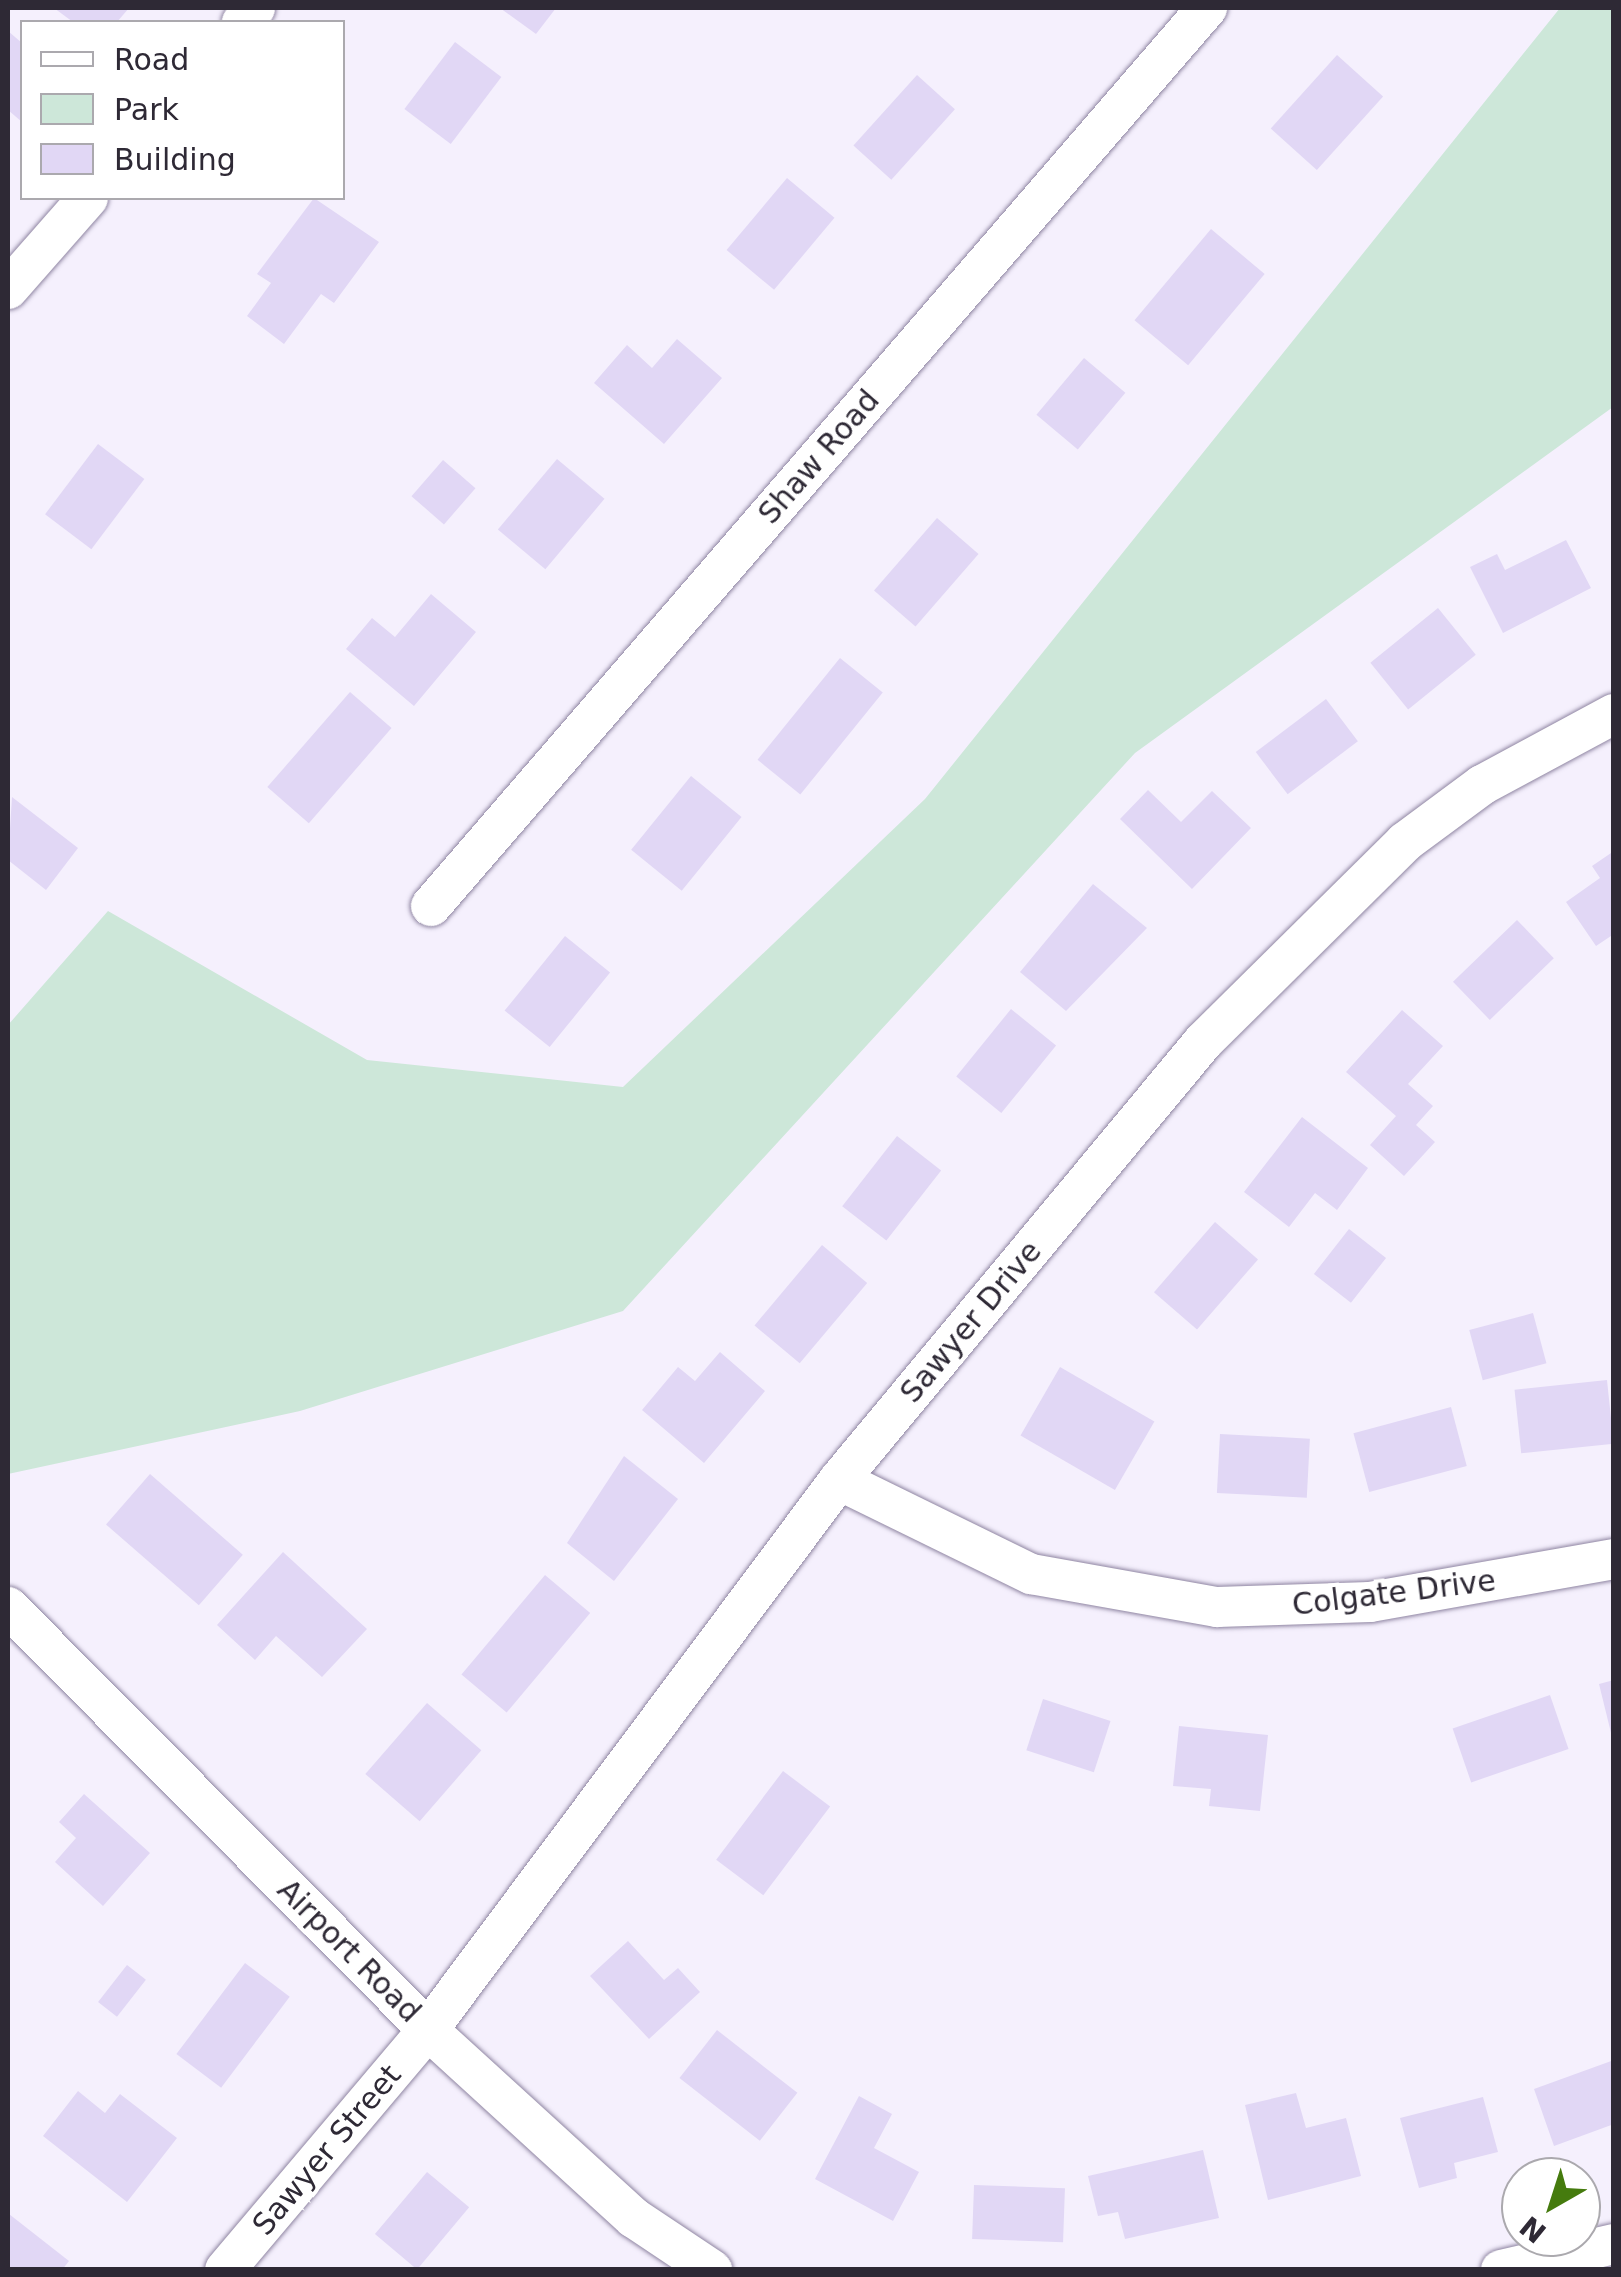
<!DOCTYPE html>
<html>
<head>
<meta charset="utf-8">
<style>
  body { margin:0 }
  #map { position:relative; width:1621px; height:2277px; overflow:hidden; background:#f5f0fd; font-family:"DejaVu Sans",sans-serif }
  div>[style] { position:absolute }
  .green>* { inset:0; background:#cde7d9 }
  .building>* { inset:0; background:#e1d7f5; transform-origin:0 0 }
  .roads { filter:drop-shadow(0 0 2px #8f85a2) drop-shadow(0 0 2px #8f85a2) }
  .street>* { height:40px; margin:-20px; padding:0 20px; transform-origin:20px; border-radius:20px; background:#fff }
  span { translate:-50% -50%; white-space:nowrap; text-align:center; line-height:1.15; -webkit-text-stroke:8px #fff; paint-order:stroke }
  .street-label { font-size:30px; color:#2e2935 }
  .frame { position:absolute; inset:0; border:10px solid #2e2935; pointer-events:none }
  .legend { position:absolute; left:20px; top:20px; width:325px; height:180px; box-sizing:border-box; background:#fff; border:2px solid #aba9ae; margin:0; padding:12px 18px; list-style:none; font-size:30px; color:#2e2935 }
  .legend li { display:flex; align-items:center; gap:20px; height:50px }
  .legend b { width:50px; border:2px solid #aba9ae }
  .north { position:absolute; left:1501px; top:2157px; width:100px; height:100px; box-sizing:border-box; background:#fff; border:2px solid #aba9ae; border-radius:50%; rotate:219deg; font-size:28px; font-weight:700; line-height:40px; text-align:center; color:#2e2935 }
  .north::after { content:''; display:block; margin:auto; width:35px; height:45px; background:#457b0e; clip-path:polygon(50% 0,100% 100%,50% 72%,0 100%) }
</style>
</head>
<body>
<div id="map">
  <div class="green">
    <div style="clip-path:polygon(1560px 8px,1613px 8px,1613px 407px,1135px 753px,623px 1311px,300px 1411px,8px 1474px,8px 1025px,108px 911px,367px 1060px,623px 1087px,925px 799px)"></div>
  </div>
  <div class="building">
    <div style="clip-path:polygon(54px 8px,129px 8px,117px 22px,73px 22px)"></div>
    <div style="clip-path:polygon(500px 8px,556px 8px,536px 34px)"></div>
    <div style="clip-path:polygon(8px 31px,22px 43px,22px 122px,8px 110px)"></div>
    <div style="left:455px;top:42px;width:58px;height:84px;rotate:37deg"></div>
    <div style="left:1337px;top:55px;width:62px;height:99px;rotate:42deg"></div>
    <div style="left:917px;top:75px;width:51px;height:95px;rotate:42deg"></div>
    <div style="left:787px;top:178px;width:62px;height:94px;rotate:40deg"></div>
    <div style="clip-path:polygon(314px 198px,379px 242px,334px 303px,321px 294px,284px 344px,247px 316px,271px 283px,257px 274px)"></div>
    <div style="left:1211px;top:229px;width:70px;height:119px;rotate:40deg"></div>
    <div style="clip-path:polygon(677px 339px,722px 378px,664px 444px,594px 383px,627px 345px,652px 368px)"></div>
    <div style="left:1084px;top:358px;width:54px;height:74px;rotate:40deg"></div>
    <div style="left:98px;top:444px;width:58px;height:88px;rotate:37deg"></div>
    <div style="left:557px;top:459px;width:62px;height:92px;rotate:40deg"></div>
    <div style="left:443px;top:460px;width:43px;height:48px;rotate:41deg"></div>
    <div style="left:937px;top:518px;width:55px;height:96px;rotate:41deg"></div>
    <div style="clip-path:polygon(1566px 540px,1591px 588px,1503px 633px,1470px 567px,1497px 554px,1505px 570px)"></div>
    <div style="clip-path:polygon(431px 594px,476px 632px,414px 706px,346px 649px,372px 618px,395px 637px)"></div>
    <div style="left:1438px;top:608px;width:60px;height:87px;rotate:51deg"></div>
    <div style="left:840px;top:658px;width:55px;height:131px;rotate:39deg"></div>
    <div style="left:350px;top:692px;width:55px;height:126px;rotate:41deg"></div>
    <div style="left:1326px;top:699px;width:53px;height:88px;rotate:53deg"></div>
    <div style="left:691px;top:776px;width:65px;height:95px;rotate:39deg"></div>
    <div style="clip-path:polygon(1148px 790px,1181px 822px,1212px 791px,1251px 828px,1192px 889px,1120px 819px)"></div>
    <div style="clip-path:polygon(12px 797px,78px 848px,46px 890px,8px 860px)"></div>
    <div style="clip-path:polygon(1614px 851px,1614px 934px,1596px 946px,1566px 902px,1600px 878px,1592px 866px)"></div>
    <div style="clip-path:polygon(1093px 884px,1147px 928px,1066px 1011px,1020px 972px)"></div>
    <div style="left:1517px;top:920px;width:53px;height:89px;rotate:46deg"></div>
    <div style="left:565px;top:936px;width:58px;height:96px;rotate:39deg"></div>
    <div style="left:1011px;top:1009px;width:58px;height:87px;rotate:39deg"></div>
    <div style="clip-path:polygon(1402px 1010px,1443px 1046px,1408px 1084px,1433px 1106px,1416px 1125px,1435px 1142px,1404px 1176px,1370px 1145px,1396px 1116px,1346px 1072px)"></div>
    <div style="clip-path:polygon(1302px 1117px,1368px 1168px,1337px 1210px,1315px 1193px,1289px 1227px,1244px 1192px)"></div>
    <div style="left:897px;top:1136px;width:56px;height:89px;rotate:38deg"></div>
    <div style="left:1215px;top:1222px;width:57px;height:93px;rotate:41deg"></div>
    <div style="left:1349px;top:1229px;width:47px;height:57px;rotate:38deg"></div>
    <div style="left:822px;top:1245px;width:59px;height:105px;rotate:40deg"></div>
    <div style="left:1533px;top:1313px;width:52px;height:66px;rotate:75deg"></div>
    <div style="clip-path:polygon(720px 1352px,765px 1391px,704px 1463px,642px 1410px,678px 1367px,695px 1381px)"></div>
    <div style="left:1060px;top:1367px;width:109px;height:79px;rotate:30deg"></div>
    <div style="left:1607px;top:1380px;width:64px;height:93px;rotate:84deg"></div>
    <div style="left:1451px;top:1407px;width:61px;height:101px;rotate:75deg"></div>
    <div style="left:1220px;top:1434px;width:90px;height:59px;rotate:3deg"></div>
    <div style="clip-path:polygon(624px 1456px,678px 1499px,614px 1581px,567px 1543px)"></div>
    <div style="left:150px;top:1474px;width:123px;height:67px;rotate:41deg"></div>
    <div style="clip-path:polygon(283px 1552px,367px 1629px,322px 1677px,276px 1636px,255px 1660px,217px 1625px)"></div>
    <div style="left:545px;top:1575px;width:59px;height:130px;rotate:40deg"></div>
    <div style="clip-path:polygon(1614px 1680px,1614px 1737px,1612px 1737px,1599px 1684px)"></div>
    <div style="left:1550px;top:1695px;width:57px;height:103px;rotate:71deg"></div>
    <div style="left:1043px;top:1699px;width:71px;height:54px;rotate:18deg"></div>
    <div style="left:427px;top:1703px;width:72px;height:94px;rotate:41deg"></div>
    <div style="clip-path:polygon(1179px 1726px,1268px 1735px,1260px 1811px,1209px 1806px,1211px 1789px,1173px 1786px)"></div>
    <div style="left:783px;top:1771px;width:59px;height:111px;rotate:37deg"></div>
    <div style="clip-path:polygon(84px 1794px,150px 1853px,103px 1906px,55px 1862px,76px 1838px,59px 1822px)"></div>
    <div style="clip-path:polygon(628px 1941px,664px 1980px,678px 1968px,700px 1992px,649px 2039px,590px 1976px)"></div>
    <div style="left:245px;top:1963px;width:56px;height:114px;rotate:37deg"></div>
    <div style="left:127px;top:1965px;width:24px;height:47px;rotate:38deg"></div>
    <div style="left:717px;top:2030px;width:102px;height:61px;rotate:38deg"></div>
    <div style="clip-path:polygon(1614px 2060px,1614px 2124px,1554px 2146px,1534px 2089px)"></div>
    <div style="clip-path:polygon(78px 2091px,105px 2113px,120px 2094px,177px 2138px,127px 2202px,43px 2136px)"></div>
    <div style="clip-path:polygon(1296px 2093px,1306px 2128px,1346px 2118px,1361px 2176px,1268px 2200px,1245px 2105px)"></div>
    <div style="clip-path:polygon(859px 2096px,892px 2114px,874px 2148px,919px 2172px,893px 2221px,815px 2179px)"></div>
    <div style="clip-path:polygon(1483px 2097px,1498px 2152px,1454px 2163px,1457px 2178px,1419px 2188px,1400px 2118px)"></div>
    <div style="clip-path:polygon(1203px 2150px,1219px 2218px,1125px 2239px,1118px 2212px,1098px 2216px,1088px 2176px)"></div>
    <div style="left:427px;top:2172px;width:55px;height:81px;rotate:40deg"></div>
    <div style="left:974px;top:2185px;width:91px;height:54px;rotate:2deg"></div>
    <div style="clip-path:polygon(9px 2214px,69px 2261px,62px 2270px,8px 2270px)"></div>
  </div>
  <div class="roads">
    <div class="street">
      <div style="left:242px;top:22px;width:19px;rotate:-47deg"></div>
      <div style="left:8px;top:289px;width:121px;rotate:-48.7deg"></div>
      <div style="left:431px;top:906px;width:1187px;rotate:-49.17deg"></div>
      <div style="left:839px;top:1480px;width:214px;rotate:26.1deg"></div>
      <div style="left:1031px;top:1574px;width:189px;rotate:10.1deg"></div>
      <div style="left:1217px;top:1607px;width:153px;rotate:-1.9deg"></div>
      <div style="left:1370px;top:1602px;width:248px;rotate:-10deg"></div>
      <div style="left:8px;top:1607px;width:596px;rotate:45.2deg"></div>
      <div style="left:428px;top:2030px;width:279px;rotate:42.4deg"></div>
      <div style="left:634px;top:2218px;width:94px;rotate:33.7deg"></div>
      <div style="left:225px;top:2270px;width:314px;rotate:-49.8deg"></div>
      <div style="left:428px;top:2030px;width:687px;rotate:-53.23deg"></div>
      <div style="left:839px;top:1480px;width:570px;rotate:-50.27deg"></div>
      <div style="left:1203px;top:1042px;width:284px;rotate:-44.7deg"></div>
      <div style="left:1405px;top:842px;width:96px;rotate:-36.5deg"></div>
      <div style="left:1482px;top:785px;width:150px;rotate:-28.3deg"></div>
      <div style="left:1501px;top:2270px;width:116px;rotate:-13deg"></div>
    </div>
  </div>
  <div class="street-label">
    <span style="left:819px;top:457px;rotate:-49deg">Shaw Road</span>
    <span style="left:971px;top:1322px;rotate:-50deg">Sawyer Drive</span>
    <span style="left:1394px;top:1593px;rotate:-7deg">Colgate Drive</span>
    <span style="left:349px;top:1951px;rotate:45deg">Airport Road</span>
    <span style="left:327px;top:2150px;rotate:-50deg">Sawyer Street</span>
  </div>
  <div class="frame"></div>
  <ul class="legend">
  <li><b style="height:12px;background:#fff"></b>Road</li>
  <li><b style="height:28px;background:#cde7d9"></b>Park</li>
  <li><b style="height:28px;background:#e1d7f5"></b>Building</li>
  </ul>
  <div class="north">N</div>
</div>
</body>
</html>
